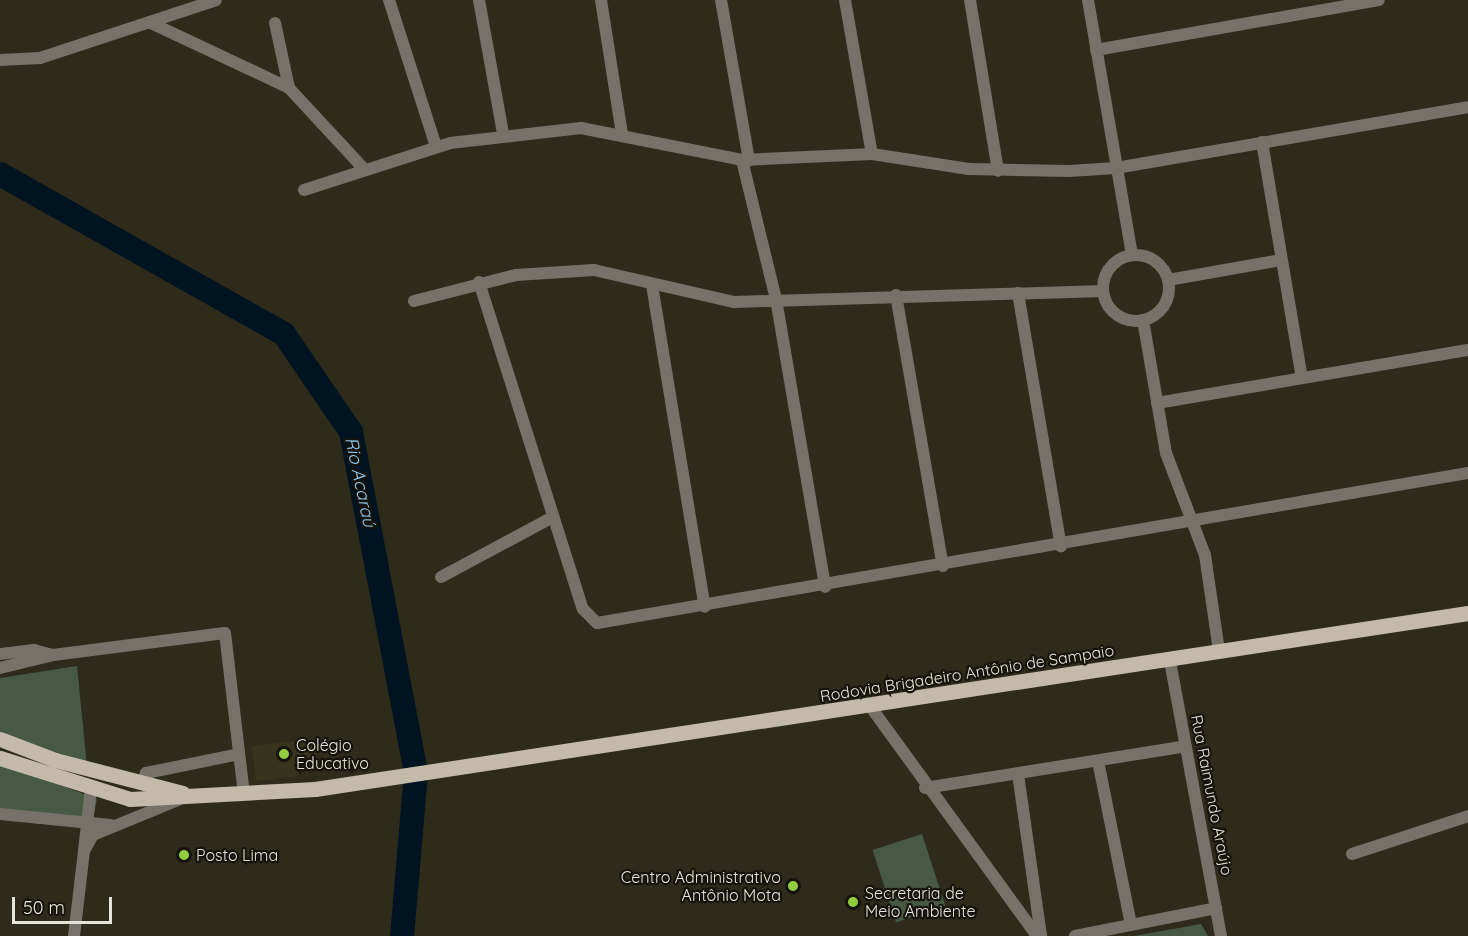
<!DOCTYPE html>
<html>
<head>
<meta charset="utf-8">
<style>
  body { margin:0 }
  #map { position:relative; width:1468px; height:936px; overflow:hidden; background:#2e2b1a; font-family:Quicksand,sans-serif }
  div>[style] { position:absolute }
  .built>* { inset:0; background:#38331c }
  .green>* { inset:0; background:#475943; transform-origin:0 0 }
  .river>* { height:24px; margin:-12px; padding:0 12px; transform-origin:12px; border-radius:12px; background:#001320 }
  .minor>* { height:12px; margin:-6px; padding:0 6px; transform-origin:6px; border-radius:6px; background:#76726a }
  .minor>.ring { margin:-6px; padding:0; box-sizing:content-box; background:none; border:12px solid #76726a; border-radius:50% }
  .tertiary>* { height:12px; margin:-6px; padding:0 6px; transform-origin:6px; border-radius:6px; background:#76726a }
  .primary>* { height:15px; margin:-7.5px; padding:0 7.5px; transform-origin:7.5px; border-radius:7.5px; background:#c3baaa }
  .dots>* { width:16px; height:16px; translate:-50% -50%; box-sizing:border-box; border:3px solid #15130c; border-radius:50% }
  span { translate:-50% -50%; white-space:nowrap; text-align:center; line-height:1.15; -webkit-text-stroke:4.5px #15130c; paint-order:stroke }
  .street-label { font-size:16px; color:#e5e4d9 }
  .poi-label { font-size:16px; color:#e5e4d9 }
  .left { translate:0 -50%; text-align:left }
  .right { translate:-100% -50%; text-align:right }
  .water-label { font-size:18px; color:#91c9ef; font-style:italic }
  .scale { position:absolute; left:12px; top:897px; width:100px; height:27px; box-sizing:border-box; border:3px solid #e5e4d9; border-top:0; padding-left:8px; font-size:18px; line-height:21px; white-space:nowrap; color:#e5e4d9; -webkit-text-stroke:4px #15130c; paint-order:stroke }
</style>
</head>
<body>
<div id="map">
  <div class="built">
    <div style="clip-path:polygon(313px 739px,316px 762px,298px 764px,299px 776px,256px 781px,252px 746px)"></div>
  </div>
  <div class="green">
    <div style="clip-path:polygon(77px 666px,87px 766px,0 732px,0 678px)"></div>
    <div style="clip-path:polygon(0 762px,97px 799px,93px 818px,0 812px)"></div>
    <div style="left:922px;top:834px;width:76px;height:52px;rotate:72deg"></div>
    <div style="clip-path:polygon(1201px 924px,1208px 936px,1134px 936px)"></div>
  </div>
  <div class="river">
    <div style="left:0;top:174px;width:326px;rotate:29.4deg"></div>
    <div style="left:284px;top:334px;width:119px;rotate:55.6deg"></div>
    <div style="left:351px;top:432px;width:347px;rotate:79.2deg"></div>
    <div style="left:416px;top:773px;width:164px;rotate:94.9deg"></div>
  </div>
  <div class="minor">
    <div style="left:389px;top:0;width:153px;rotate:72.2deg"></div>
    <div style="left:479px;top:0;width:136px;rotate:79.8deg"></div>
    <div style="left:601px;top:0;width:136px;rotate:81.1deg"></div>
    <div style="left:721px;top:0;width:163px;rotate:80.1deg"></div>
    <div style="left:845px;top:0;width:156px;rotate:80.1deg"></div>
    <div style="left:970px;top:0;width:173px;rotate:80.7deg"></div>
    <div style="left:1088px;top:0;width:258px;rotate:80.2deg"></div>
    <div style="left:151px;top:23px;width:153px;rotate:25.2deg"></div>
    <div style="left:289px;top:88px;width:112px;rotate:47.2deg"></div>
    <div style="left:275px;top:23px;width:66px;rotate:77.8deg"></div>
    <div style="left:1096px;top:50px;width:287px;rotate:-10deg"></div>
    <div style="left:1262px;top:142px;width:239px;rotate:80.4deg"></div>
    <div style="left:742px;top:160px;width:143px;rotate:76.3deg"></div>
    <div style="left:776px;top:299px;width:292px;rotate:80.3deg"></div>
    <div style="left:304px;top:190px;width:153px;rotate:-17.8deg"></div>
    <div style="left:450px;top:143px;width:132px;rotate:-6.5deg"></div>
    <div style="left:581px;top:128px;width:164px;rotate:11.2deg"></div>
    <div style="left:742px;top:160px;width:130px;rotate:-2.6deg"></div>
    <div style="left:872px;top:154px;width:98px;rotate:8.8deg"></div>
    <div style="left:969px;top:169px;width:100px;rotate:1.1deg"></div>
    <div style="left:1069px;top:171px;width:47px;rotate:-3.7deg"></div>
    <div style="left:1116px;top:168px;width:357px;rotate:-9.8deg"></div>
    <div class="ring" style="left:1103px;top:255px;width:54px;height:54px"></div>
    <div style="left:1168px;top:280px;width:115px;rotate:-10deg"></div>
    <div style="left:479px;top:282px;width:343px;rotate:72.4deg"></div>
    <div style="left:583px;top:609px;width:20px;rotate:45deg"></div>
    <div style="left:597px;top:623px;width:884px;rotate:-9.77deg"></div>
    <div style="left:652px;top:285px;width:326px;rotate:80.7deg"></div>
    <div style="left:1018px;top:293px;width:257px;rotate:80.4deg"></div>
    <div style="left:896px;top:295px;width:275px;rotate:80.2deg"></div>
    <div style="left:414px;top:301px;width:105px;rotate:-14.3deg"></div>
    <div style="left:516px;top:275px;width:78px;rotate:-3.7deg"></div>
    <div style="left:594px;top:270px;width:144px;rotate:12.9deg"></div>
    <div style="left:734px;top:302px;width:369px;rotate:-1.7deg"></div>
    <div style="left:1143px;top:320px;width:135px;rotate:80.2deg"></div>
    <div style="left:1166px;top:453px;width:109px;rotate:69.1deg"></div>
    <div style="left:1205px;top:555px;width:97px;rotate:81.7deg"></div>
    <div style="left:1157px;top:403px;width:315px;rotate:-9.7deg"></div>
    <div style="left:441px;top:577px;width:127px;rotate:-28.2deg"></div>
    <div style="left:0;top:654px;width:34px;rotate:-7deg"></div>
    <div style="left:34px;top:650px;width:20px;rotate:15deg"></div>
    <div style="left:0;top:668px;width:55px;rotate:-13.8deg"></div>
    <div style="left:53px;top:655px;width:173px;rotate:-7.3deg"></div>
    <div style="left:225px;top:633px;width:162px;rotate:83.3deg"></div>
    <div style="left:1098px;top:761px;width:167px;rotate:78.6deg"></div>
    <div style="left:1018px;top:774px;width:164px;rotate:81.9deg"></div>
    <div style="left:142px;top:783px;width:11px;rotate:-68deg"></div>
    <div style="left:146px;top:773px;width:95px;rotate:-11.5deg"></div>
    <div style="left:925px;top:788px;width:264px;rotate:-9.1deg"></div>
    <div style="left:0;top:814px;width:111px;rotate:5.7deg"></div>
    <div style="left:84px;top:851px;width:63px;rotate:-83.7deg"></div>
    <div style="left:1352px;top:854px;width:122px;rotate:-18.1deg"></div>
    <div style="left:1075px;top:936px;width:144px;rotate:-11.2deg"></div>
  </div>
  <div class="tertiary">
    <div style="left:0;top:60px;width:40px;rotate:-2.9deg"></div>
    <div style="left:40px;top:58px;width:185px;rotate:-18.2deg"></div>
    <div style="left:1170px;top:661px;width:280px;rotate:79.5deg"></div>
    <div style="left:870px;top:706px;width:284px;rotate:54deg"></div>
    <div style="left:74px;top:936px;width:86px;rotate:-83.3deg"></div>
    <div style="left:84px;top:851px;width:18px;rotate:-61deg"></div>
    <div style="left:93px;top:835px;width:92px;rotate:-22.4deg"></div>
  </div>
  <div class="primary">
    <div style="left:0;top:739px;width:59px;rotate:20.9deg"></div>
    <div style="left:55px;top:760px;width:132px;rotate:14.5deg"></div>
    <div style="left:0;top:758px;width:136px;rotate:17.5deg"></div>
    <div style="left:130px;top:799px;width:185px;rotate:-3.1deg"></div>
    <div style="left:315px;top:789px;width:1166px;rotate:-8.68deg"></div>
  </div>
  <div class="dots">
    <div style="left:284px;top:754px;background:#93cd3d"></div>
    <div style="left:184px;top:855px;background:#93cd3d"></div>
    <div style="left:793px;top:886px;background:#93cd3d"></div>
    <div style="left:853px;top:902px;background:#93cd3d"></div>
  </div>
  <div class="street-label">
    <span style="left:967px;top:673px;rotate:-9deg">Rodovia Brigadeiro Antônio de Sampaio</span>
    <span style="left:1212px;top:795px;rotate:79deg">Rua Raimundo Araújo</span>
  </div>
  <div class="poi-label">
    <span class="left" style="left:296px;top:754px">Colégio<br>Educativo</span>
    <span class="left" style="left:196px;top:855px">Posto Lima</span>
    <span class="right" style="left:781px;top:886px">Centro Administrativo<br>Antônio Mota</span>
    <span class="left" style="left:865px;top:902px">Secretaria de<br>Meio Ambiente</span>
  </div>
  <div class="water-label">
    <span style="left:360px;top:482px;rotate:78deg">Rio Acaraú</span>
  </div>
  <div class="scale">50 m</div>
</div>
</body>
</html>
